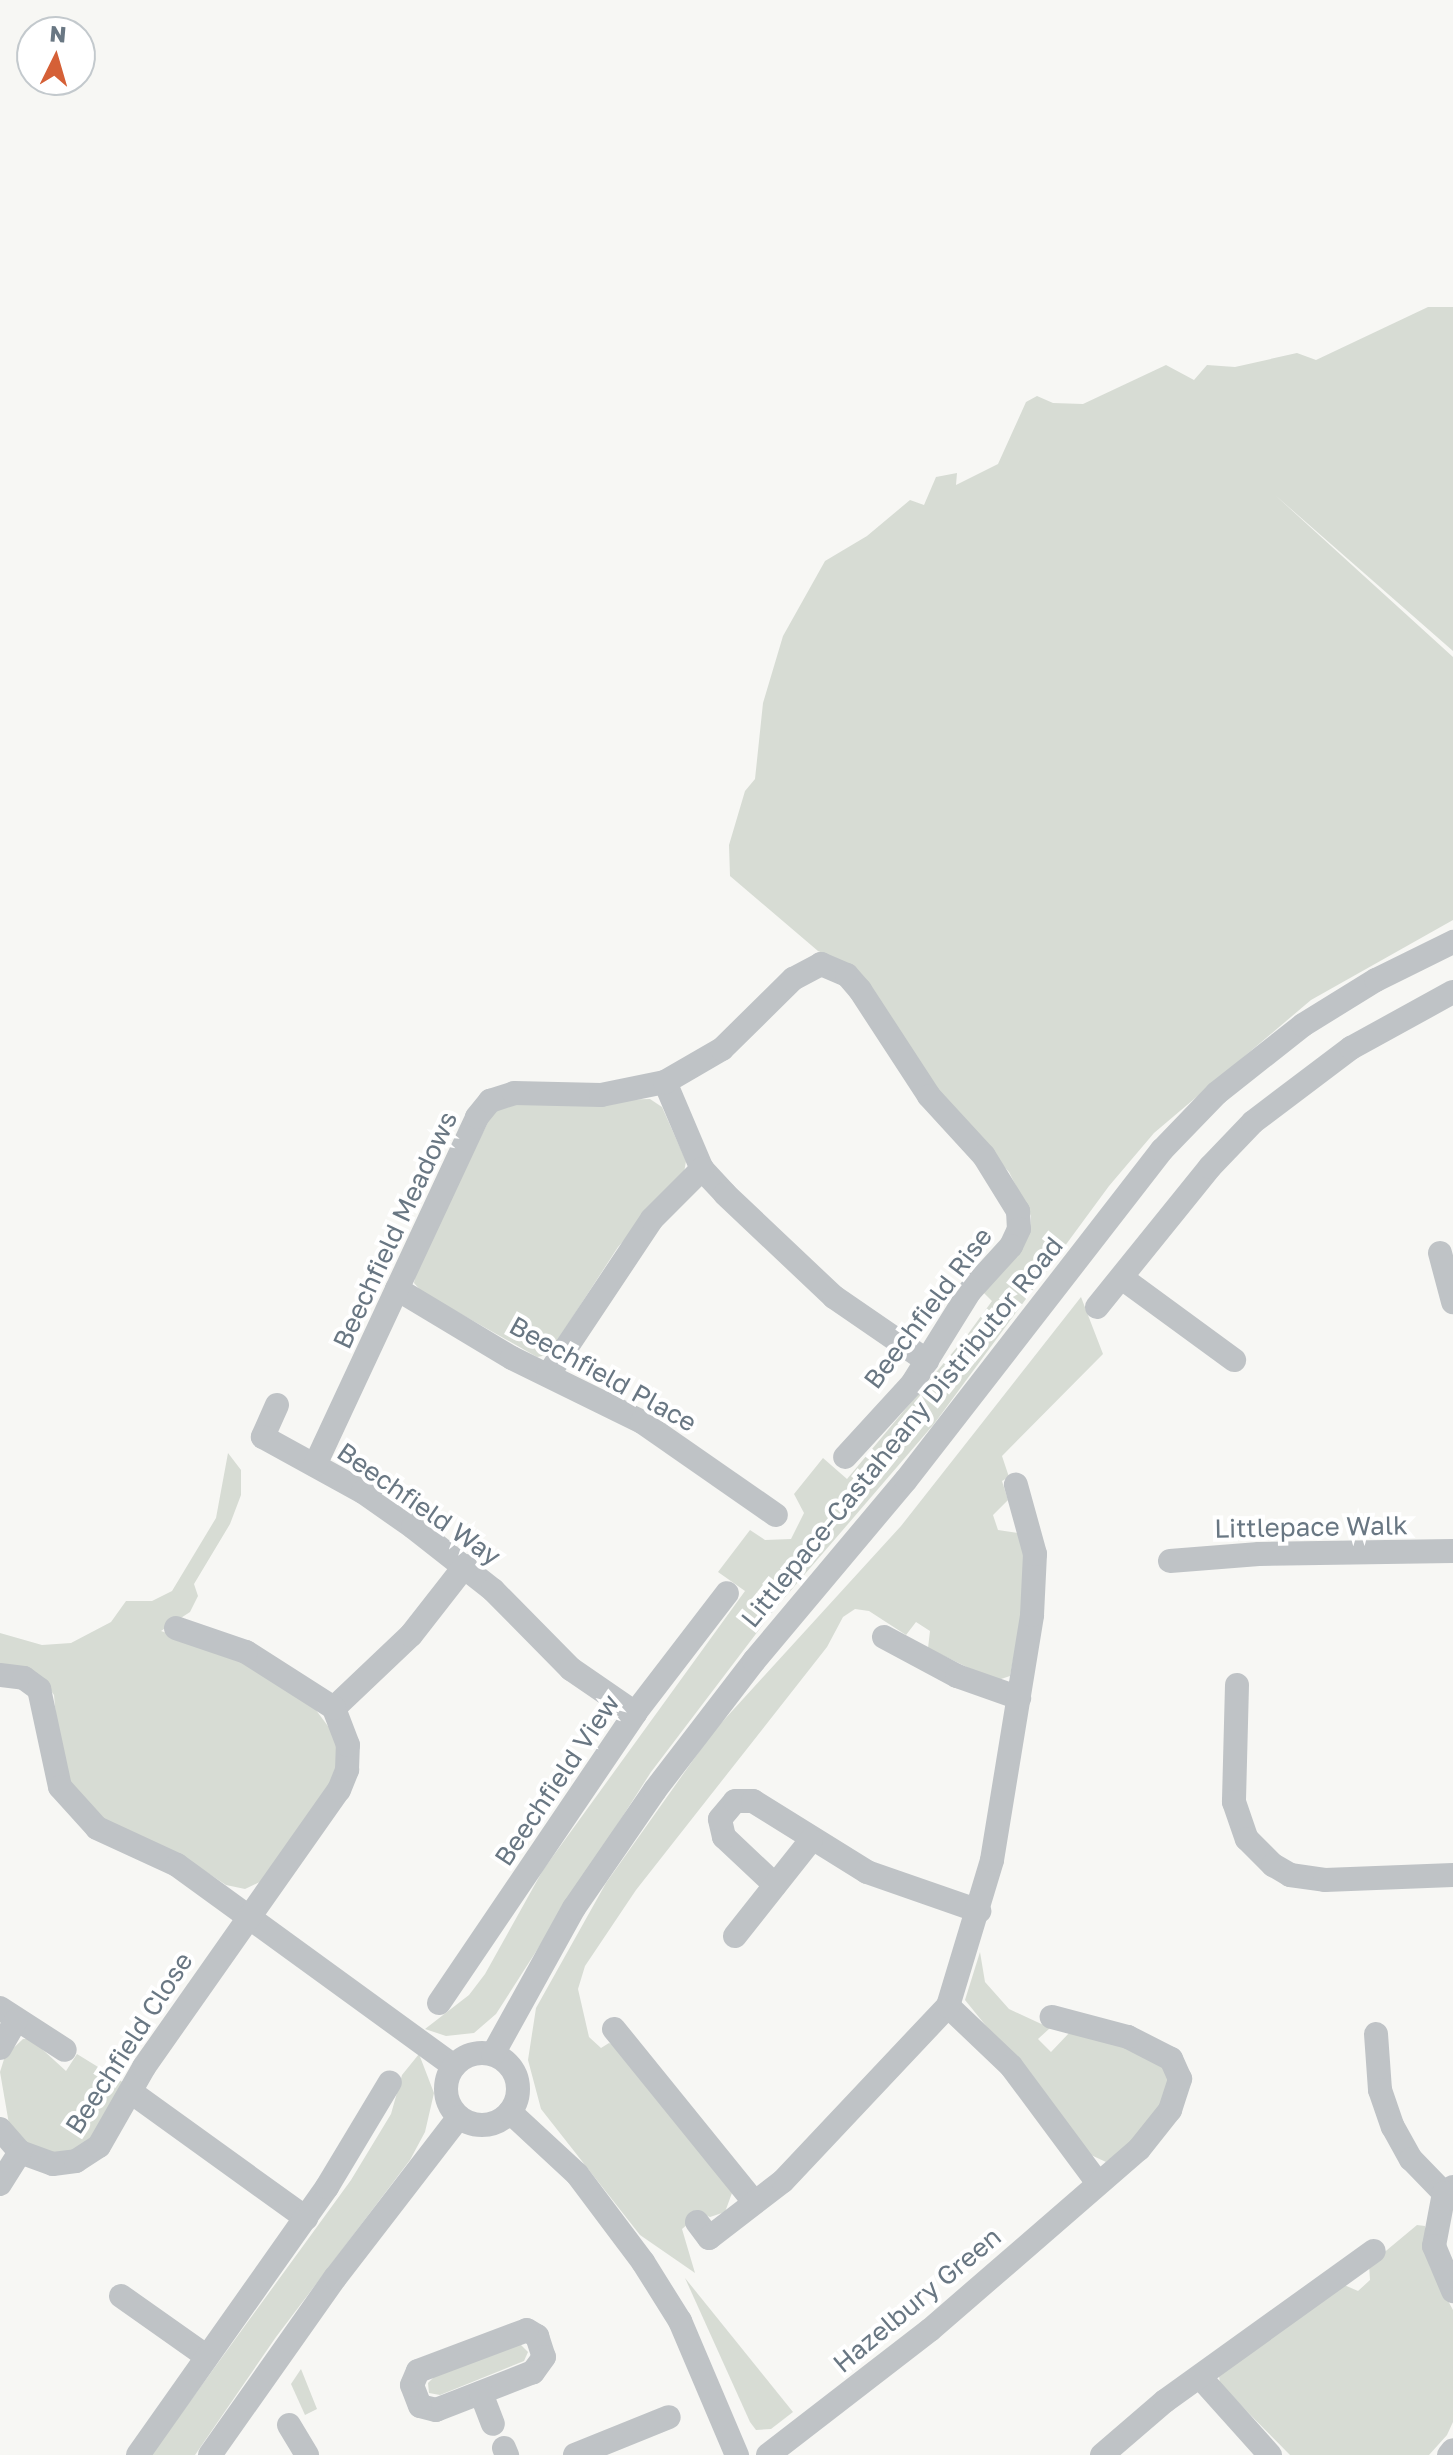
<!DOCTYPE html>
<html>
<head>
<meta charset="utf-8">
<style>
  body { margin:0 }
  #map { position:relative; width:1453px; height:2455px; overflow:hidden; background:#f7f7f4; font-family:"Golos Text",sans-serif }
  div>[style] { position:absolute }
  .green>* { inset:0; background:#d7dcd4 }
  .minor>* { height:24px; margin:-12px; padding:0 12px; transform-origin:12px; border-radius:12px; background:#bfc3c6 }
  .minor>.ring { margin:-12px; padding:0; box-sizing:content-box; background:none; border:24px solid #bfc3c6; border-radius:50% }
  span { translate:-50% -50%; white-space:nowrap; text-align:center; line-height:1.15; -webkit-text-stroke:8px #fff; paint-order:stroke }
  .street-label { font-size:26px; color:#697783 }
  .north { position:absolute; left:16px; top:16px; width:80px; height:80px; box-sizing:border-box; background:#fff; border:2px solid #c3c9cd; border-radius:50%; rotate:5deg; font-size:22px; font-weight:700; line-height:32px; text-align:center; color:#697783 }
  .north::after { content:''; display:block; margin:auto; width:28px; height:36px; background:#d56037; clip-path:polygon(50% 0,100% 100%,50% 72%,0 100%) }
</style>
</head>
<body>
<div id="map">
  <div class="green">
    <div style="clip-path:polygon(1428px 307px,1453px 307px,1453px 651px,1275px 495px,1453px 657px,1453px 920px,1311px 1000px,1154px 1133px,1109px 1186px,934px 1424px,774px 1610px,651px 1772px,496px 2014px,474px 2033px,446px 2036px,425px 2029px,469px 1995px,485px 1974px,543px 1870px,745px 1591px,718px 1572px,750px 1530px,765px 1540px,791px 1539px,804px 1513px,794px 1494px,823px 1458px,847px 1479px,968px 1334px,992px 1301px,983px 1292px,1030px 1232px,1031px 1216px,1009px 1172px,944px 1101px,856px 968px,818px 951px,730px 876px,729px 845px,745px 791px,755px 779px,763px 703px,783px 636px,825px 561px,867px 536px,910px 500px,924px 505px,936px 477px,957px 473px,956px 485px,998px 464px,1026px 402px,1037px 396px,1053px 403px,1083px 404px,1166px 365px,1194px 380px,1207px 365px,1235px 367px,1297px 353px,1316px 360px)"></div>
    <div style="clip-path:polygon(650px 1099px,662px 1107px,686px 1161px,684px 1173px,618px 1247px,548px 1355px,537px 1357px,422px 1292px,414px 1283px,417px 1265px,492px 1114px,511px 1103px)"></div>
    <div style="clip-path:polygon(1081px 1297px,1103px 1354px,1002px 1456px,1009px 1477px,1002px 1481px,1008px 1500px,993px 1515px,998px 1530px,1018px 1533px,1025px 1548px,1023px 1609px,1010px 1676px,995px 1681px,928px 1648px,930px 1631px,916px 1622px,906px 1635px,869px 1611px,855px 1609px,843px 1617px,827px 1647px,636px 1890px,585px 1966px,578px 1989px,589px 2037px,601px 2048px,609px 2043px,620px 2048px,732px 2193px,725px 2212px,710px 2217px,701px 2213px,682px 2229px,695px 2273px,640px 2235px,541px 2109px,528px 2060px,536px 2008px,606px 1883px,713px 1732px,901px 1526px)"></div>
    <div style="clip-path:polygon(228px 1453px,241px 1470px,241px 1495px,230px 1524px,194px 1584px,198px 1596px,190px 1612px,161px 1631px,235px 1656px,313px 1706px,336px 1737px,339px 1770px,262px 1881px,245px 1889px,226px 1885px,188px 1860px,100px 1819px,70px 1785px,59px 1752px,54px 1695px,43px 1680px,0 1664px,0 1633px,42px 1645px,71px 1643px,111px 1622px,126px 1601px,152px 1601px,172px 1591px,216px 1518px)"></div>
    <div style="clip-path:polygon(980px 1952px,985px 1982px,1009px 2009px,1050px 2028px,1038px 2039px,1051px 2052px,1070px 2032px,1149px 2055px,1170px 2074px,1168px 2092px,1144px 2132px,1106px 2162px,1091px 2155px,965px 2000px)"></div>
    <div style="clip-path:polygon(23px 2039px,31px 2039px,66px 2071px,77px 2054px,124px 2083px,88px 2147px,60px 2155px,31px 2147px,9px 2124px,0 2072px,5px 2056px)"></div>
    <div style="clip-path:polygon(419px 2054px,434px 2093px,425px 2132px,410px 2160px,276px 2337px,195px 2455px,151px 2455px,351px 2180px,391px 2114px,402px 2075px)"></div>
    <div style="clip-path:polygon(1417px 2225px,1425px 2226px,1430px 2267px,1453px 2310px,1453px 2422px,1447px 2435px,1429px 2455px,1290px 2455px,1220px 2384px,1219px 2376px,1342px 2284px,1358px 2291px,1370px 2280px,1369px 2265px)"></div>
    <div style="clip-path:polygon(685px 2278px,793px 2412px,771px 2429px,756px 2430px,750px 2422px)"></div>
    <div style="clip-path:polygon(519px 2343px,528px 2352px,524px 2361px,440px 2395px,429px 2393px,428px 2383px,435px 2376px)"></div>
    <div style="clip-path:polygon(301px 2369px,317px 2409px,305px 2415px,291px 2384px)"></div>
  </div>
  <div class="minor">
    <div style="left:665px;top:1082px;width:95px;rotate:67deg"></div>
    <div style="left:702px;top:1169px;width:34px;rotate:47deg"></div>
    <div style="left:725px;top:1194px;width:150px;rotate:43.4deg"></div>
    <div style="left:834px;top:1297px;width:113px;rotate:34.5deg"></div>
    <div style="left:1440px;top:1253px;width:51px;rotate:75.1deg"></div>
    <div style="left:1122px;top:1278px;width:139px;rotate:36.2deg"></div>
    <div style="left:397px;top:1289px;width:134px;rotate:31deg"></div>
    <div style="left:512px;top:1358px;width:145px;rotate:26.2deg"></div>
    <div style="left:642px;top:1422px;width:163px;rotate:34.8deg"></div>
    <div style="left:1097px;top:1307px;width:180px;rotate:-51.1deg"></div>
    <div style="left:1210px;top:1167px;width:62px;rotate:-46.3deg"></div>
    <div style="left:1253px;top:1122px;width:123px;rotate:-37.1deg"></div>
    <div style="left:1351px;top:1048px;width:116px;rotate:-28.8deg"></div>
    <div style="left:548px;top:1375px;width:187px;rotate:-56.3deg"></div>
    <div style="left:652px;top:1219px;width:71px;rotate:-45deg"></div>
    <div style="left:277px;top:1405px;width:35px;rotate:114deg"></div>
    <div style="left:263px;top:1437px;width:114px;rotate:28.8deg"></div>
    <div style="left:363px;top:1492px;width:61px;rotate:35deg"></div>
    <div style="left:413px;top:1527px;width:102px;rotate:38.2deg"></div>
    <div style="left:493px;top:1590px;width:111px;rotate:45.4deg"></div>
    <div style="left:571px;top:1669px;width:78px;rotate:34.5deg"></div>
    <div style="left:315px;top:1465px;width:384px;rotate:-65deg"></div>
    <div style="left:477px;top:1117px;width:21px;rotate:-51deg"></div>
    <div style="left:490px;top:1101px;width:25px;rotate:-18deg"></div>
    <div style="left:514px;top:1093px;width:87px;rotate:1.3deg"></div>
    <div style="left:601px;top:1095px;width:65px;rotate:-11.5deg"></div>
    <div style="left:665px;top:1082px;width:66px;rotate:-30.1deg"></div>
    <div style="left:722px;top:1049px;width:100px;rotate:-44.6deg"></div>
    <div style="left:793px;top:979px;width:32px;rotate:-28deg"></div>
    <div style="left:821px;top:964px;width:28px;rotate:23deg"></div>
    <div style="left:847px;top:975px;width:20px;rotate:49deg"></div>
    <div style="left:860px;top:990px;width:126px;rotate:56.9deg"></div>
    <div style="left:929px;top:1096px;width:81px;rotate:47.5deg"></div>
    <div style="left:984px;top:1156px;width:65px;rotate:58.3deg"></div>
    <div style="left:1018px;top:1211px;width:18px;rotate:87deg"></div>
    <div style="left:1019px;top:1229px;width:19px;rotate:115deg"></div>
    <div style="left:1011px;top:1246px;width:61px;rotate:132.3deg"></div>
    <div style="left:970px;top:1291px;width:110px;rotate:121.9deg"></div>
    <div style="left:912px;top:1384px;width:99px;rotate:132.5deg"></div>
    <div style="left:1170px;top:1561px;width:89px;rotate:-4.5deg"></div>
    <div style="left:1259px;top:1554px;width:194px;rotate:-0.9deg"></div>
    <div style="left:884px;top:1637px;width:83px;rotate:28.1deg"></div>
    <div style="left:957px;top:1676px;width:66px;rotate:19.5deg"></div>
    <div style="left:0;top:1675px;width:24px;rotate:7deg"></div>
    <div style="left:24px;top:1678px;width:19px;rotate:36deg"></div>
    <div style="left:39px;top:1689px;width:100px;rotate:77.9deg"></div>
    <div style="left:60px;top:1787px;width:55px;rotate:47.9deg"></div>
    <div style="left:97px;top:1828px;width:88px;rotate:24.8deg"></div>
    <div style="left:177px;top:1865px;width:342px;rotate:36deg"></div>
    <div style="left:1237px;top:1685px;width:117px;rotate:91.5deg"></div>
    <div style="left:1234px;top:1802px;width:39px;rotate:71deg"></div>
    <div style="left:1247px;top:1839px;width:37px;rotate:45deg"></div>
    <div style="left:1273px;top:1865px;width:20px;rotate:30deg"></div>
    <div style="left:1290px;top:1875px;width:35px;rotate:8deg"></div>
    <div style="left:1325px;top:1880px;width:128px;rotate:-2.2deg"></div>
    <div style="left:334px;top:1708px;width:106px;rotate:-43.5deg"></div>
    <div style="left:411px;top:1635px;width:88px;rotate:-52deg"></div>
    <div style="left:775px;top:1885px;width:70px;rotate:-136.7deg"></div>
    <div style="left:724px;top:1837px;width:18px;rotate:-103deg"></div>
    <div style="left:720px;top:1819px;width:23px;rotate:-50deg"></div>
    <div style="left:735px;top:1801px;width:18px"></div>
    <div style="left:753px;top:1801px;width:134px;rotate:31.9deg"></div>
    <div style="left:867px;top:1872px;width:119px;rotate:19.2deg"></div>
    <div style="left:735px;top:1936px;width:122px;rotate:-51.6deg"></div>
    <div style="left:439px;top:2003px;width:350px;rotate:-55.9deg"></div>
    <div style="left:635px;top:1713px;width:151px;rotate:-52.5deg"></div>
    <div style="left:948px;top:2006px;width:87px;rotate:43.6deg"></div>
    <div style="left:1011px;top:2066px;width:144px;rotate:53.4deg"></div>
    <div style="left:0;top:2008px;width:77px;rotate:32.9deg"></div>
    <div style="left:614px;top:2029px;width:223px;rotate:51deg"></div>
    <div style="left:1376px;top:2034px;width:56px;rotate:85.9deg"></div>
    <div style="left:1380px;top:2090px;width:39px;rotate:71deg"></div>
    <div style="left:1393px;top:2127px;width:37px;rotate:61deg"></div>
    <div style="left:1411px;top:2159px;width:47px;rotate:45.9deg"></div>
    <div style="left:0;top:2048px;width:32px;rotate:-60deg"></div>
    <div class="ring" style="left:446px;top:2053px;width:48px;height:48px"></div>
    <div style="left:493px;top:2054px;width:167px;rotate:-61deg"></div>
    <div style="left:574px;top:1908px;width:143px;rotate:-55.5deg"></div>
    <div style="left:655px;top:1790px;width:163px;rotate:-52.5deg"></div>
    <div style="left:754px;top:1661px;width:236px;rotate:-50deg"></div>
    <div style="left:906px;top:1480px;width:418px;rotate:-52.2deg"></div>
    <div style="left:1162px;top:1150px;width:79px;rotate:-46deg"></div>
    <div style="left:1217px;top:1093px;width:110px;rotate:-38.3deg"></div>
    <div style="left:1303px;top:1025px;width:86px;rotate:-31.7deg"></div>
    <div style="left:1376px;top:980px;width:86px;rotate:-26.3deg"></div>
    <div style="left:131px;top:2092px;width:216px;rotate:35.8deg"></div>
    <div style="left:510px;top:2112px;width:91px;rotate:42.8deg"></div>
    <div style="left:577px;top:2174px;width:110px;rotate:53.1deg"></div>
    <div style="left:643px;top:2262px;width:70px;rotate:57.9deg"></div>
    <div style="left:680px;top:2321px;width:146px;rotate:67deg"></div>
    <div style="left:0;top:2129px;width:30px;rotate:49deg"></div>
    <div style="left:20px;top:2152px;width:35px;rotate:20deg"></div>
    <div style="left:53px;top:2164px;width:23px;rotate:-7deg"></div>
    <div style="left:76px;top:2161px;width:27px;rotate:-33deg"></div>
    <div style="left:99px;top:2146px;width:91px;rotate:-60.3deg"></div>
    <div style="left:144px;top:2067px;width:339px;rotate:-54.9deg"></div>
    <div style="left:339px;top:1790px;width:22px;rotate:-68deg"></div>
    <div style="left:347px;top:1770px;width:25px;rotate:-88deg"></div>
    <div style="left:348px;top:1745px;width:40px;rotate:-111deg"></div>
    <div style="left:334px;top:1708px;width:104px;rotate:-147.5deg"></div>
    <div style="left:246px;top:1652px;width:74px;rotate:-161.1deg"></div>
    <div style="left:0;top:2184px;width:38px;rotate:-58deg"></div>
    <div style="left:1453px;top:2187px;width:11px;rotate:146deg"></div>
    <div style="left:1444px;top:2193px;width:54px;rotate:100.7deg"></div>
    <div style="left:1434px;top:2246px;width:49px;rotate:67.1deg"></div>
    <div style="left:697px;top:2222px;width:20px;rotate:53deg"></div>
    <div style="left:709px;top:2238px;width:93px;rotate:-37.6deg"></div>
    <div style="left:783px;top:2181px;width:241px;rotate:-46.7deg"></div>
    <div style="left:948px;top:2006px;width:152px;rotate:-73.2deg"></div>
    <div style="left:992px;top:1860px;width:248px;rotate:-80.7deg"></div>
    <div style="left:1032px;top:1615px;width:61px;rotate:-87.2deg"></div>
    <div style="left:1035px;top:1554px;width:72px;rotate:-105.4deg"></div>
    <div style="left:121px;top:2296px;width:104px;rotate:35.2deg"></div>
    <div style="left:527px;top:2330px;width:12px;rotate:31deg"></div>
    <div style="left:537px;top:2336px;width:22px;rotate:72deg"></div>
    <div style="left:544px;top:2357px;width:19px;rotate:126deg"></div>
    <div style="left:533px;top:2372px;width:104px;rotate:158.6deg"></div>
    <div style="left:436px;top:2410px;width:16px;rotate:-166deg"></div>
    <div style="left:420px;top:2406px;width:22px;rotate:-111deg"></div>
    <div style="left:412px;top:2385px;width:15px;rotate:-67deg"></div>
    <div style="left:418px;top:2371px;width:116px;rotate:-20.6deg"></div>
    <div style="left:1200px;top:2377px;width:105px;rotate:48.1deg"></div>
    <div style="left:481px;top:2393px;width:33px;rotate:69deg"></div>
    <div style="left:289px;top:2425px;width:35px;rotate:59deg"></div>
    <div style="left:504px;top:2448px;width:8px;rotate:67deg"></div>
    <div style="left:138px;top:2455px;width:328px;rotate:-54.8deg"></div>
    <div style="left:327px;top:2187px;width:122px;rotate:-59deg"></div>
    <div style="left:210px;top:2455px;width:217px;rotate:-54.8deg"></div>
    <div style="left:335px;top:2278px;width:203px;rotate:-52.4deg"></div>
    <div style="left:575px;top:2455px;width:101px;rotate:-22deg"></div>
    <div style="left:768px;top:2455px;width:205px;rotate:-37.7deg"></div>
    <div style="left:930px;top:2330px;width:276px;rotate:-40.9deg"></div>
    <div style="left:1139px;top:2149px;width:50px;rotate:-51.5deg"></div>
    <div style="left:1170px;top:2110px;width:33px;rotate:-72deg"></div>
    <div style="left:1180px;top:2079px;width:22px;rotate:-114deg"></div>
    <div style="left:1171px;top:2059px;width:48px;rotate:-152.9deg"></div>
    <div style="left:1128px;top:2037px;width:79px;rotate:-165.3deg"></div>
    <div style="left:1102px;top:2455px;width:83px;rotate:-40.6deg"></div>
    <div style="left:1165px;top:2401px;width:257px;rotate:-35.7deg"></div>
    <div style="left:1449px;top:2455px;width:6px;rotate:-51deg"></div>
  </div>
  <div class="street-label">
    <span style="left:395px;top:1230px;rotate:-65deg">Beechfield Meadows</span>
    <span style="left:928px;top:1308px;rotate:-53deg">Beechfield Rise</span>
    <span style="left:603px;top:1374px;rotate:29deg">Beechfield Place</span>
    <span style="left:902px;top:1432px;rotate:-51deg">Littlepace-Castaheany Distributor Road</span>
    <span style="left:419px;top:1504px;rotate:35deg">Beechfield Way</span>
    <span style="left:1311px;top:1527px;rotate:-1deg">Littlepace Walk</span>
    <span style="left:557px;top:1780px;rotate:-56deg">Beechfield View</span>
    <span style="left:129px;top:2043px;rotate:-57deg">Beechfield Close</span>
    <span style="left:917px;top:2300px;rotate:-40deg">Hazelbury Green</span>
  </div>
  <div class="north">N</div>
</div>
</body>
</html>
